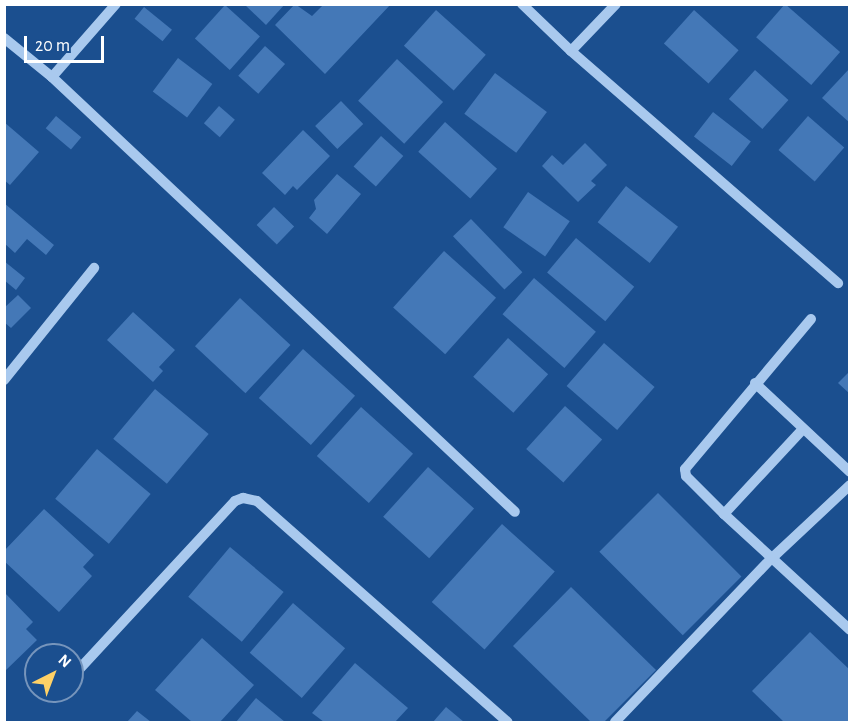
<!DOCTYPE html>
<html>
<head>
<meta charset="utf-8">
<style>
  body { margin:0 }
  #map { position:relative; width:854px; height:727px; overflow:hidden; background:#1b4f8f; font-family:"Alegreya Sans",sans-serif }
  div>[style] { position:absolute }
  .building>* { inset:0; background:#4478b7; transform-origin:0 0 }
  .minor>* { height:10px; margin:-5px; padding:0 5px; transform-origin:5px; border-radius:5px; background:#a9c9ee }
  span { translate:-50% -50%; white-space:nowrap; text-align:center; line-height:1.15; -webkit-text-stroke:4.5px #1b4f8f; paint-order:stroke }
  .frame { position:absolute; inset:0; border:6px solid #fff; pointer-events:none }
  .north { position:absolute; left:24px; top:643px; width:60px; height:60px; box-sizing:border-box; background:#1b4f8f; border:2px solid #7695bc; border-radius:50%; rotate:42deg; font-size:16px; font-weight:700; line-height:24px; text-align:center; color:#fff }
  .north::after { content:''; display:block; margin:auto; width:21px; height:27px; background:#ffd166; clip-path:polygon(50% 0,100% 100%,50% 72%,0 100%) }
  .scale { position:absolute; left:24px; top:36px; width:80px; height:27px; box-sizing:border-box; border:3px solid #fff; border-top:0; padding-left:8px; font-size:18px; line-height:21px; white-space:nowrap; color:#fff; -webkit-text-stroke:4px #1b4f8f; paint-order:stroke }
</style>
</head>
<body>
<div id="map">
  <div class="building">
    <div style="clip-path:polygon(244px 4px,285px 4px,266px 25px)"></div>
    <div style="clip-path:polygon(295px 4px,312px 16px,324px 4px,391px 4px,325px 74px,275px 25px)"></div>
    <div style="left:785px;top:4px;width:73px;height:44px;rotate:41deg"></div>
    <div style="left:225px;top:5px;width:47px;height:45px;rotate:42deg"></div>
    <div style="left:144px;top:7px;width:36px;height:15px;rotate:39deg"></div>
    <div style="left:436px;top:10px;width:67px;height:48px;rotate:42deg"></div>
    <div style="left:694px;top:10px;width:60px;height:45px;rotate:42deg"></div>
    <div style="left:265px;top:46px;width:27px;height:40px;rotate:42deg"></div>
    <div style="left:178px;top:58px;width:43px;height:42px;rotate:37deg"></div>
    <div style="left:397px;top:59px;width:63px;height:57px;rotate:43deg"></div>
    <div style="clip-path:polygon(850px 68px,850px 123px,822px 98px)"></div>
    <div style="left:755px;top:70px;width:45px;height:39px;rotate:42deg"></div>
    <div style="left:495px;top:73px;width:65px;height:51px;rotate:37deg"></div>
    <div style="left:341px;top:101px;width:32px;height:36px;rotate:46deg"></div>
    <div style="left:219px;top:106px;width:21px;height:23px;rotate:41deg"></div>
    <div style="left:713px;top:112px;width:48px;height:31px;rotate:38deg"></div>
    <div style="left:56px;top:116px;width:33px;height:16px;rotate:40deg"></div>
    <div style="left:808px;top:116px;width:48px;height:45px;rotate:41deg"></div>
    <div style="clip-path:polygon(4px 122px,39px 152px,10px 185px,4px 180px)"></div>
    <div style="left:445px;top:122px;width:70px;height:40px;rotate:42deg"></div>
    <div style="clip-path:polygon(303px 130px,330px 156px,297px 190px,293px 186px,285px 195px,262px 173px)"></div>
    <div style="left:381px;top:136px;width:30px;height:41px;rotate:42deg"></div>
    <div style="clip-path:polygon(585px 143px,607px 165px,591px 181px,596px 185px,578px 202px,542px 166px,552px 155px,563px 165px)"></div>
    <div style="clip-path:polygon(337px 174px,361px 194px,327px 234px,309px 218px,316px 209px,314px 200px)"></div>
    <div style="left:626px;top:186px;width:66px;height:46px;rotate:38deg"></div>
    <div style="left:528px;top:192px;width:51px;height:43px;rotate:35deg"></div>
    <div style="clip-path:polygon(4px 203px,54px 245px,46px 255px,27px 239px,15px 253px,4px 243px)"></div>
    <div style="left:274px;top:207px;width:28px;height:25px;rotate:44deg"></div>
    <div style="left:471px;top:219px;width:74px;height:25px;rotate:46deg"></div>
    <div style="left:576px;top:238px;width:76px;height:45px;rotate:40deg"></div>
    <div style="left:444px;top:251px;width:70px;height:76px;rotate:42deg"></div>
    <div style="clip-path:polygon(4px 261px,25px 278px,16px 290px,4px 280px)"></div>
    <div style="left:534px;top:278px;width:82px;height:48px;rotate:41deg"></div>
    <div style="clip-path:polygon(18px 295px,31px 308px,11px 328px,4px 322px,4px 308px)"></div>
    <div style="left:240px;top:298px;width:69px;height:66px;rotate:43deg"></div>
    <div style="clip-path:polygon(133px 312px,175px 350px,159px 367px,163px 371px,153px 382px,107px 340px)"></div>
    <div style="left:508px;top:338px;width:54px;height:52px;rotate:42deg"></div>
    <div style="left:604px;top:343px;width:67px;height:57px;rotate:41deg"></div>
    <div style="left:303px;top:349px;width:70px;height:66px;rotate:42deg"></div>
    <div style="clip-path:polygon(850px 371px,850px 394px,838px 383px)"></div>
    <div style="left:155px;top:389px;width:70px;height:65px;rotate:40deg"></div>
    <div style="left:565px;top:406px;width:50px;height:58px;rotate:42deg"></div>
    <div style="left:361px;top:407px;width:70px;height:66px;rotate:42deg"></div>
    <div style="left:97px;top:449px;width:70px;height:65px;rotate:40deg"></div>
    <div style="left:428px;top:467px;width:62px;height:67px;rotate:42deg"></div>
    <div style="left:658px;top:493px;width:118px;height:83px;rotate:45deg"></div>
    <div style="clip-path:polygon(44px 509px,94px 555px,83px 567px,92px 576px,59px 612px,4px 561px,4px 551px)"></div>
    <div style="left:502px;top:524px;width:71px;height:105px;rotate:42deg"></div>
    <div style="left:230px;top:547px;width:70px;height:65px;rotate:40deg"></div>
    <div style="clip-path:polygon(571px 587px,656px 670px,604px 722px,591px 722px,513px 646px)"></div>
    <div style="clip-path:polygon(4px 592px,33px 622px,26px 629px,37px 640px,4px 672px)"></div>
    <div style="left:293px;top:603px;width:69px;height:66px;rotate:41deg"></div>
    <div style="clip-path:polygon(810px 632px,850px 670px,850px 722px,784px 722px,752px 691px)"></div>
    <div style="clip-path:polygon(202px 638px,254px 685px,220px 722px,192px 722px,155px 690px)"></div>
    <div style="clip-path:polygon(355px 663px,408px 708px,395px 722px,324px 722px,312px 713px)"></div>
    <div style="clip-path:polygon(256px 698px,285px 722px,236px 722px)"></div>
    <div style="clip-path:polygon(446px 707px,464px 722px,433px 722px)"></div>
    <div style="clip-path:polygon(137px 711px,151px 722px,127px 722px)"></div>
  </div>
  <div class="minor">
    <div style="left:522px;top:4px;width:68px;rotate:43.8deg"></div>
    <div style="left:571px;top:51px;width:65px;rotate:-46.2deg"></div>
    <div style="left:4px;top:38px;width:62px;rotate:39.1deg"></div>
    <div style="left:52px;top:77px;width:635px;rotate:43.21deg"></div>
    <div style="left:571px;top:51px;width:354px;rotate:41deg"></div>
    <div style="left:52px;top:77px;width:97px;rotate:-48.8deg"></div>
    <div style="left:811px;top:319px;width:196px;rotate:130deg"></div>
    <div style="left:685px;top:469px;width:7px;rotate:82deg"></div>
    <div style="left:686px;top:476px;width:54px;rotate:45deg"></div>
    <div style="left:724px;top:514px;width:171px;rotate:42.6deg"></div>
    <div style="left:4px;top:380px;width:144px;rotate:-51.2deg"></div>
    <div style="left:755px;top:383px;width:130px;rotate:43.1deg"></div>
    <div style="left:724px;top:514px;width:116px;rotate:-47.1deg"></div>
    <div style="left:72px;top:677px;width:240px;rotate:-47.2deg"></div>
    <div style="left:235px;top:501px;width:9px;rotate:-21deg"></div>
    <div style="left:243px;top:498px;width:14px;rotate:12deg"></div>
    <div style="left:257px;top:501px;width:334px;rotate:41.4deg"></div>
    <div style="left:615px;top:722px;width:226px;rotate:-46.3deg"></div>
    <div style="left:771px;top:559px;width:108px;rotate:-43.1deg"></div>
  </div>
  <div class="frame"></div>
  <div class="north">N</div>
  <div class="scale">20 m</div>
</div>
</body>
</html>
